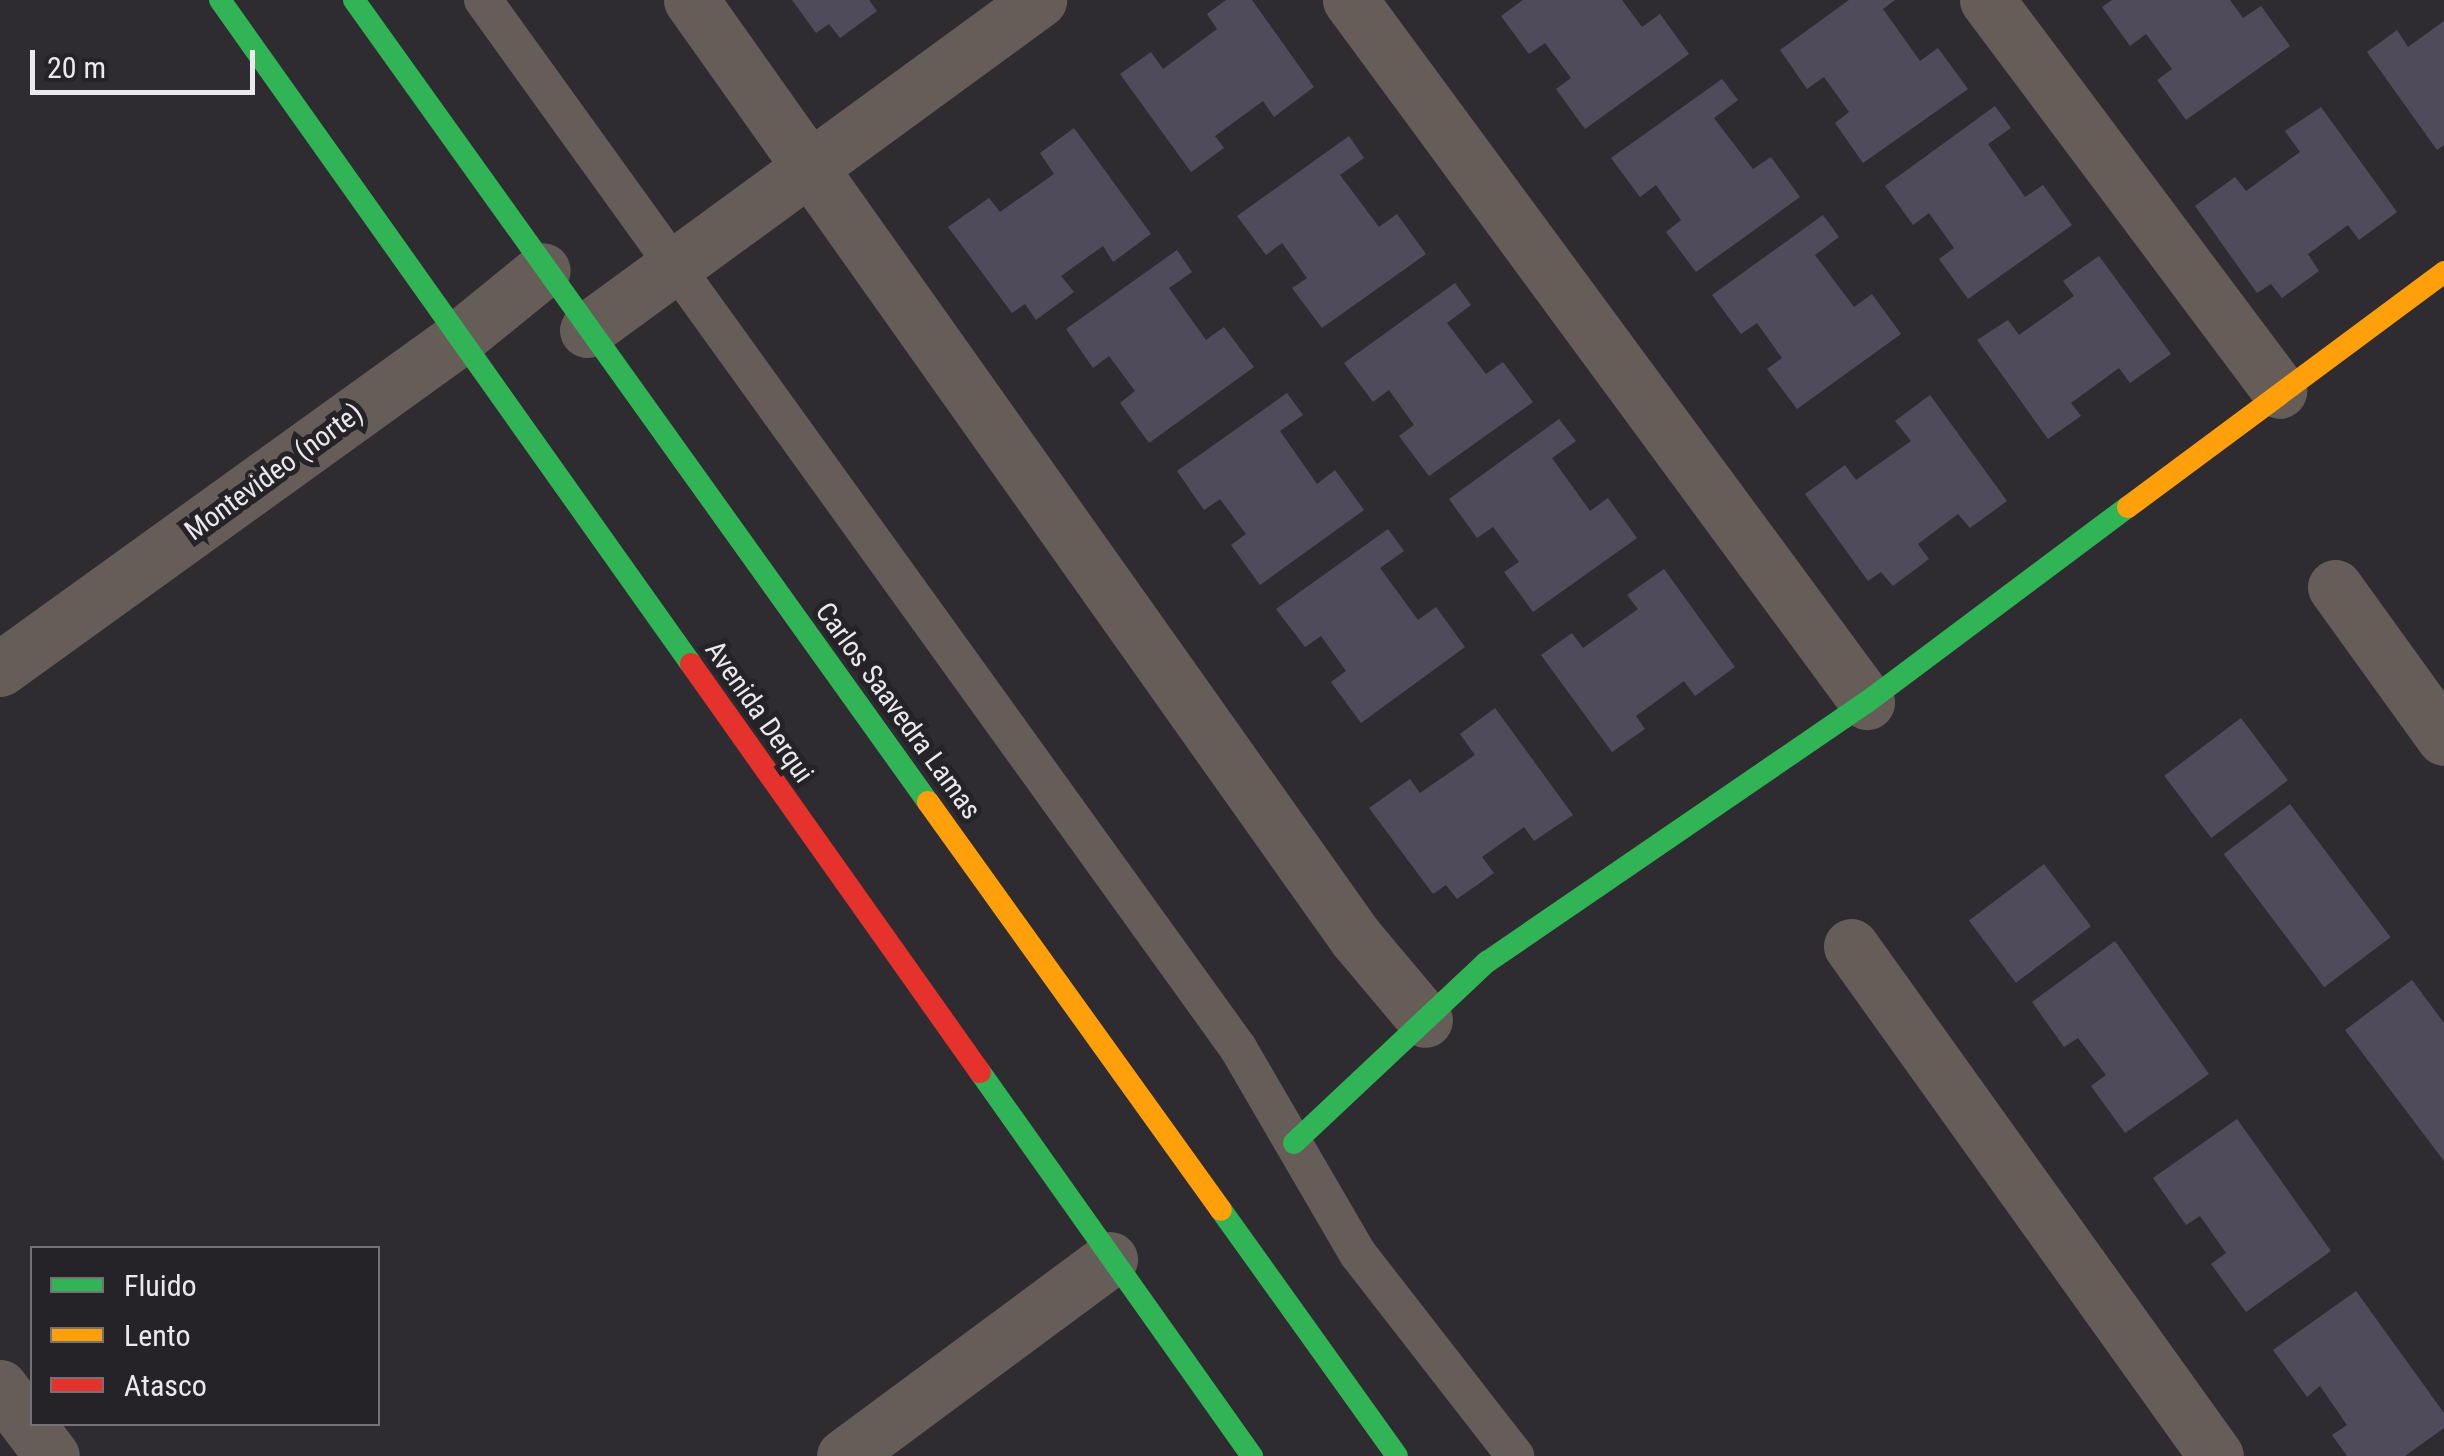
<!DOCTYPE html>
<html>
<head>
<meta charset="utf-8">
<style>
  body { margin:0 }
  #map { position:relative; width:2444px; height:1456px; overflow:hidden; background:#2f2c31; font-family:"Roboto Condensed",sans-serif }
  div>[style] { position:absolute }
  .building>* { inset:0; background:#504b5b; transform-origin:0 0 }
  .lane>* { height:38px; margin:-19px; padding:0 19px; transform-origin:19px; border-radius:19px; background:#665d59 }
  .street>* { height:55px; margin:-27.5px; padding:0 27.5px; transform-origin:27.5px; border-radius:27.5px; background:#665d59 }
  .fast>* { height:22px; margin:-11px; padding:0 11px; transform-origin:11px; border-radius:11px; background:#30b455 }
  .slow>* { height:22px; margin:-11px; padding:0 11px; transform-origin:11px; border-radius:11px; background:#ff9f0a }
  .jam>* { height:22px; margin:-11px; padding:0 11px; transform-origin:11px; border-radius:11px; background:#e5322d }
  span { translate:-50% -50%; white-space:nowrap; text-align:center; line-height:1.15; -webkit-text-stroke:10px #252228; paint-order:stroke }
  .street-label { font-size:28px; color:#ebe9ee }
  .legend { position:absolute; left:30px; top:1246px; width:350px; height:180px; box-sizing:border-box; background:#252228; border:2px solid #747277; margin:0; padding:12px 18px; list-style:none; font-size:30px; color:#ebe9ee }
  .legend li { display:flex; align-items:center; gap:20px; height:50px }
  .legend b { width:50px; border:2px solid #747277 }
  .scale { position:absolute; left:30px; top:50px; width:225px; height:45px; box-sizing:border-box; border:5px solid #ebe9ee; border-top:0; padding-left:12px; font-size:30px; line-height:35px; white-space:nowrap; color:#ebe9ee; -webkit-text-stroke:8px #252228; paint-order:stroke }
</style>
</head>
<body>
<div id="map">
  <div class="building">
    <div style="clip-path:polygon(792px 0,869px 0,877px 11px,840px 38px,829px 24px,816px 33px)"></div>
    <div style="clip-path:polygon(1226px 0,1252px 0,1314px 87px,1274px 117px,1263px 101px,1215px 136px,1224px 148px,1191px 172px,1120px 74px,1151px 52px,1163px 69px,1217px 29px,1207px 14px)"></div>
    <div style="clip-path:polygon(1523px 0,1622px 0,1642px 27px,1660px 14px,1689px 54px,1585px 129px,1556px 89px,1571px 78px,1545px 43px,1529px 54px,1501px 16px)"></div>
    <div style="clip-path:polygon(1849px 0,1895px 0,1883px 9px,1920px 61px,1938px 48px,1968px 89px,1863px 163px,1835px 123px,1849px 112px,1824px 77px,1807px 89px,1780px 50px)"></div>
    <div style="clip-path:polygon(2112px 0,2230px 0,2243px 18px,2261px 6px,2290px 46px,2186px 120px,2157px 80px,2172px 69px,2146px 34px,2130px 46px,2102px 7px)"></div>
    <div style="clip-path:polygon(2444px 21px,2444px 145px,2437px 150px,2367px 52px,2397px 30px,2408px 47px)"></div>
    <div style="clip-path:polygon(1722px 79px,1738px 100px,1714px 118px,1753px 169px,1771px 157px,1800px 197px,1696px 272px,1666px 232px,1681px 220px,1656px 185px,1640px 197px,1611px 158px)"></div>
    <div style="clip-path:polygon(1995px 106px,2011px 128px,1988px 144px,2025px 197px,2043px 185px,2072px 225px,1968px 299px,1939px 259px,1954px 248px,1929px 213px,1913px 225px,1885px 186px)"></div>
    <div style="clip-path:polygon(2321px 107px,2397px 212px,2359px 240px,2348px 225px,2308px 254px,2319px 271px,2282px 298px,2271px 284px,2257px 293px,2195px 206px,2235px 177px,2246px 191px,2300px 152px,2285px 131px)"></div>
    <div style="clip-path:polygon(1074px 128px,1151px 234px,1113px 262px,1103px 246px,1061px 276px,1074px 292px,1036px 320px,1025px 304px,1012px 313px,948px 227px,989px 198px,1000px 212px,1054px 174px,1040px 153px)"></div>
    <div style="clip-path:polygon(1349px 136px,1364px 158px,1340px 175px,1379px 227px,1397px 214px,1426px 254px,1322px 328px,1292px 288px,1307px 278px,1282px 243px,1266px 255px,1237px 216px)"></div>
    <div style="clip-path:polygon(1823px 215px,1839px 237px,1815px 255px,1854px 307px,1872px 294px,1901px 334px,1797px 409px,1767px 369px,1782px 358px,1757px 323px,1741px 334px,1712px 295px)"></div>
    <div style="clip-path:polygon(1177px 250px,1192px 272px,1169px 288px,1206px 340px,1224px 327px,1254px 367px,1149px 443px,1120px 403px,1135px 391px,1109px 356px,1093px 368px,1066px 329px)"></div>
    <div style="clip-path:polygon(2099px 256px,2171px 354px,2130px 383px,2119px 368px,2071px 403px,2081px 416px,2048px 439px,1977px 340px,2008px 320px,2019px 335px,2074px 296px,2063px 281px)"></div>
    <div style="clip-path:polygon(1455px 283px,1471px 305px,1447px 323px,1486px 374px,1503px 362px,1533px 402px,1429px 476px,1399px 436px,1414px 425px,1389px 390px,1373px 402px,1344px 363px)"></div>
    <div style="clip-path:polygon(1287px 393px,1303px 415px,1280px 431px,1317px 484px,1335px 470px,1364px 510px,1260px 585px,1231px 545px,1246px 534px,1220px 499px,1204px 510px,1177px 471px)"></div>
    <div style="clip-path:polygon(1930px 395px,2007px 501px,1970px 528px,1958px 514px,1918px 544px,1929px 559px,1893px 586px,1881px 572px,1868px 581px,1805px 494px,1845px 465px,1856px 480px,1911px 441px,1895px 421px)"></div>
    <div style="clip-path:polygon(1559px 419px,1576px 441px,1552px 458px,1590px 511px,1608px 498px,1637px 538px,1533px 612px,1504px 572px,1519px 562px,1493px 527px,1477px 538px,1449px 499px)"></div>
    <div style="clip-path:polygon(1388px 529px,1404px 551px,1380px 568px,1418px 620px,1436px 607px,1465px 647px,1361px 723px,1331px 682px,1346px 671px,1321px 636px,1305px 647px,1276px 609px)"></div>
    <div style="clip-path:polygon(1664px 569px,1735px 667px,1695px 696px,1684px 681px,1636px 716px,1645px 729px,1612px 752px,1541px 655px,1572px 633px,1583px 648px,1638px 609px,1627px 595px)"></div>
    <div style="clip-path:polygon(1495px 708px,1573px 815px,1534px 841px,1524px 827px,1482px 857px,1494px 873px,1457px 899px,1446px 885px,1433px 894px,1369px 808px,1410px 779px,1420px 793px,1475px 755px,1460px 734px)"></div>
    <div style="left:2241px;top:718px;width:78px;height:96px;rotate:53deg"></div>
    <div style="left:2290px;top:804px;width:167px;height:83px;rotate:53deg"></div>
    <div style="left:2044px;top:864px;width:78px;height:94px;rotate:53deg"></div>
    <div style="clip-path:polygon(2115px 941px,2209px 1074px,2125px 1133px,2091px 1086px,2106px 1075px,2078px 1038px,2064px 1047px,2032px 1002px)"></div>
    <div style="clip-path:polygon(2412px 980px,2444px 1023px,2444px 1161px,2345px 1030px)"></div>
    <div style="clip-path:polygon(2237px 1119px,2331px 1251px,2246px 1312px,2211px 1264px,2226px 1253px,2200px 1216px,2186px 1225px,2153px 1178px)"></div>
    <div style="clip-path:polygon(2356px 1291px,2444px 1413px,2444px 1428px,2405px 1456px,2347px 1456px,2332px 1435px,2347px 1425px,2320px 1386px,2307px 1397px,2273px 1350px)"></div>
  </div>
  <div class="lane">
    <div style="left:483px;top:0;width:1292px;rotate:54.23deg"></div>
    <div style="left:1238px;top:1048px;width:238px;rotate:59.8deg"></div>
    <div style="left:1358px;top:1254px;width:256px;rotate:52.1deg"></div>
  </div>
  <div class="street">
    <div style="left:691px;top:0;width:1150px;rotate:54.67deg"></div>
    <div style="left:1356px;top:938px;width:107px;rotate:49.9deg"></div>
    <div style="left:1350px;top:0;width:872px;rotate:53.63deg"></div>
    <div style="left:1987px;top:0;width:488px;rotate:53.2deg"></div>
    <div style="left:587px;top:330px;width:560px;rotate:-36.13deg"></div>
    <div style="left:2335px;top:587px;width:186px;rotate:54.2deg"></div>
    <div style="left:0;top:669px;width:565px;rotate:-35.77deg"></div>
    <div style="left:458px;top:339px;width:109px;rotate:-39.1deg"></div>
    <div style="left:1851px;top:946px;width:627px;rotate:54.41deg"></div>
    <div style="left:0;top:1387px;width:86px;rotate:53deg"></div>
    <div style="left:844px;top:1456px;width:331px;rotate:-36.5deg"></div>
  </div>
  <div class="fast">
    <div style="left:220px;top:0;width:814px;rotate:54.65deg"></div>
    <div style="left:354px;top:0;width:986px;rotate:54.41deg"></div>
    <div style="left:980px;top:1072px;width:471px;rotate:54.7deg"></div>
    <div style="left:1294px;top:1143px;width:265px;rotate:-43.2deg"></div>
    <div style="left:1487px;top:962px;width:460px;rotate:-34.4deg"></div>
    <div style="left:1867px;top:702px;width:326px;rotate:-36.8deg"></div>
    <div style="left:1221px;top:1210px;width:302px;rotate:54.4deg"></div>
  </div>
  <div class="slow">
    <div style="left:2128px;top:507px;width:394px;rotate:-36.6deg"></div>
    <div style="left:928px;top:802px;width:502px;rotate:54.32deg"></div>
  </div>
  <div class="jam">
    <div style="left:691px;top:664px;width:500px;rotate:54.7deg"></div>
  </div>
  <div class="street-label">
    <span style="left:274px;top:472px;rotate:-36deg">Montevideo (norte)</span>
    <span style="left:898px;top:711px;rotate:54deg">Carlos Saavedra Lamas</span>
    <span style="left:759px;top:712px;rotate:55deg">Avenida Derqui</span>
  </div>
  <ul class="legend">
  <li><b style="height:12px;background:#30b455"></b>Fluido</li>
  <li><b style="height:12px;background:#ff9f0a"></b>Lento</li>
  <li><b style="height:12px;background:#e5322d"></b>Atasco</li>
  </ul>
  <div class="scale">20 m</div>
</div>
</body>
</html>
